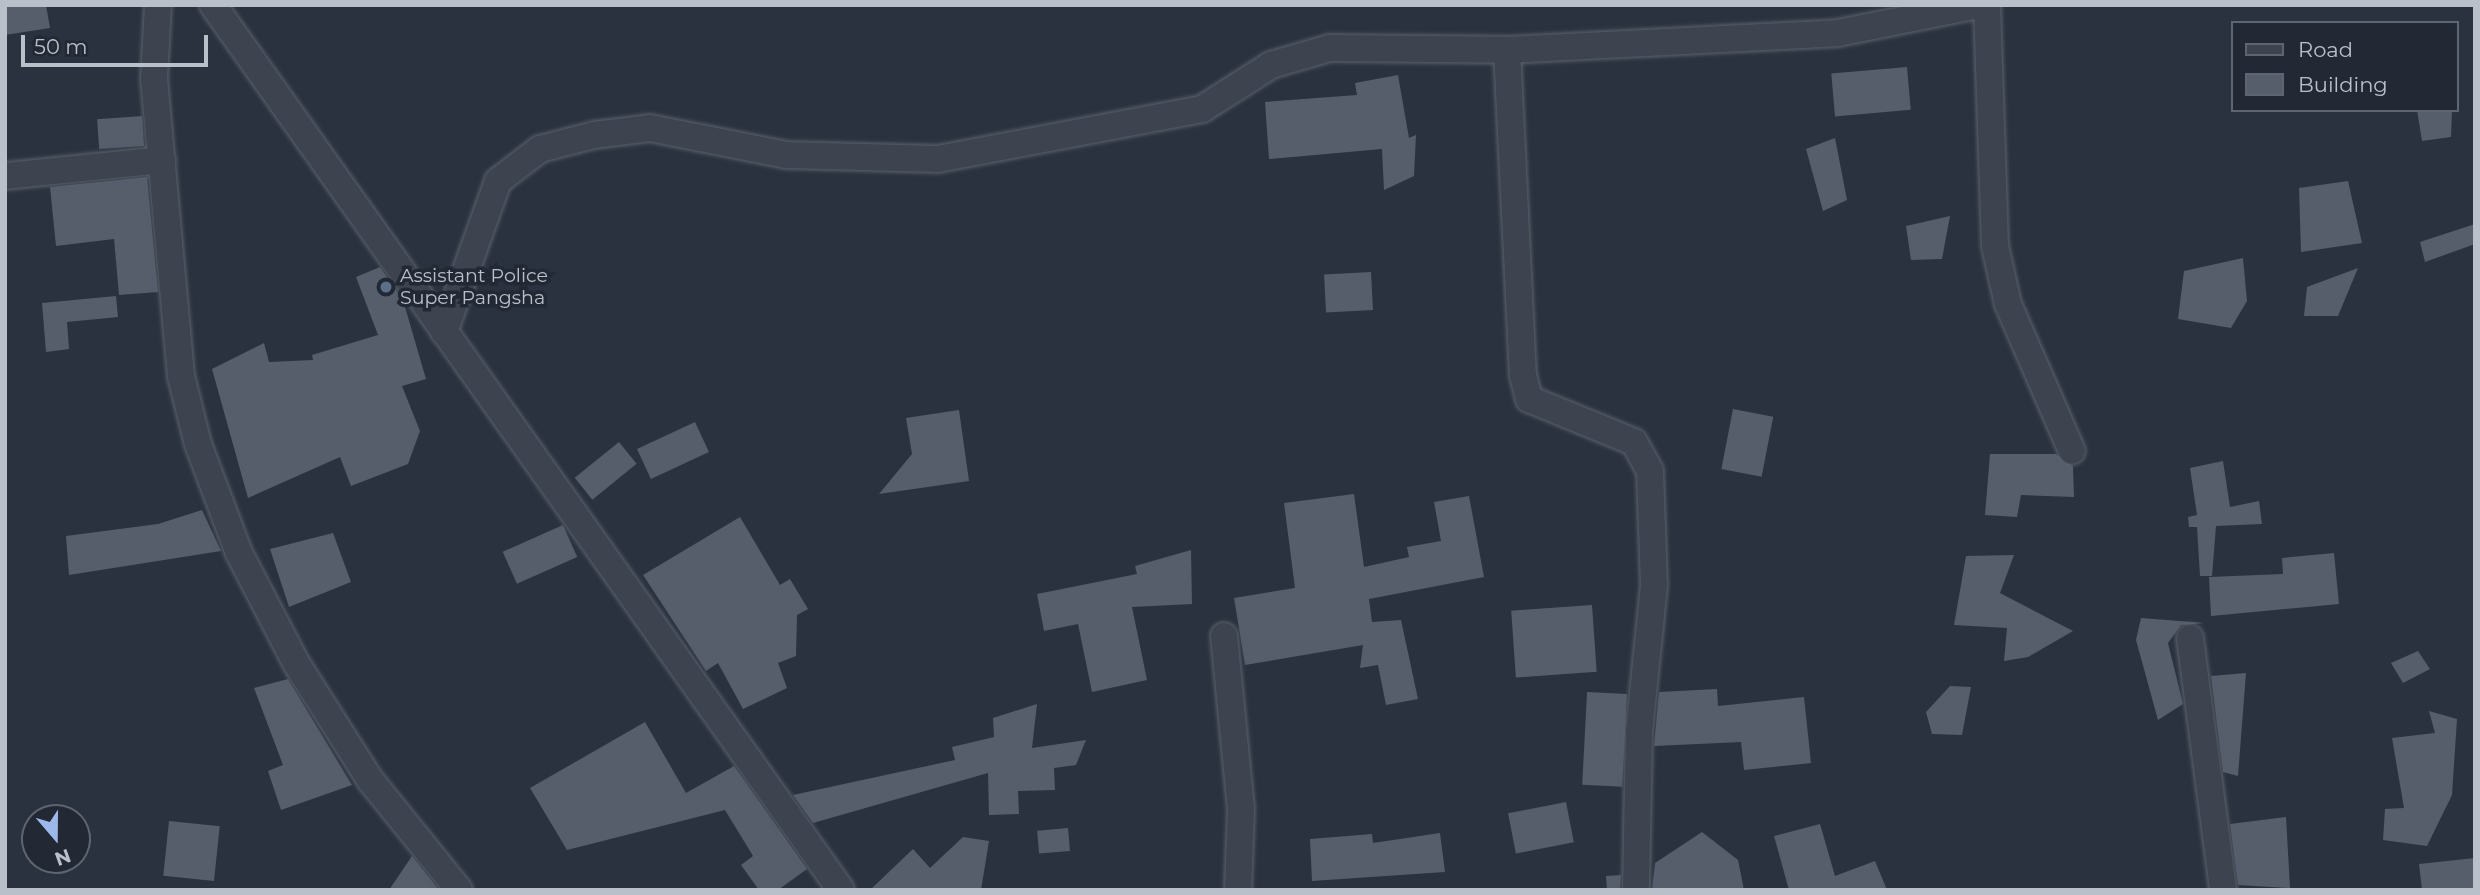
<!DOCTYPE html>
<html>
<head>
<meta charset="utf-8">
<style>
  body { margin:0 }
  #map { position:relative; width:2480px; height:895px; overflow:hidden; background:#2a323f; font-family:Montserrat,sans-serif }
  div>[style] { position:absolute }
  .building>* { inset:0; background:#565e6c; transform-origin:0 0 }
  .roads { filter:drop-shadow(0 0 2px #5b626c) drop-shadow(0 0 2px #5b626c) }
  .street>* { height:26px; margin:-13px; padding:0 13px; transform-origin:13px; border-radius:13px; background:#3e444f }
  .dots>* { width:19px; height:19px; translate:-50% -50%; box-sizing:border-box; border:4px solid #222934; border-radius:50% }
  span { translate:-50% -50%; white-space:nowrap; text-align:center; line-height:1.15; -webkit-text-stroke:7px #222934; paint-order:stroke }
  .poi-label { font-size:19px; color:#bac0c9 }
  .left { translate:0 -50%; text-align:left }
  .frame { position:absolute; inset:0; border:7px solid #bac0c9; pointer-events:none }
  .legend { position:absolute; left:2231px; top:21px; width:228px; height:91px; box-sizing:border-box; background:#222934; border:2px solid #5f6570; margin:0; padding:9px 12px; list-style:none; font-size:21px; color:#bac0c9 }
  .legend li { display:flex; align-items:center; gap:14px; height:35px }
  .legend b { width:35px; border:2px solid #5f6570 }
  .north { position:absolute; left:21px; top:804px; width:70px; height:70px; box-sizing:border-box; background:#222934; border:2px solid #5f6570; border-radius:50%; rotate:160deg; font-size:19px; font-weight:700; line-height:28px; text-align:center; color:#bac0c9 }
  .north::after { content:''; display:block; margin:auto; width:24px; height:32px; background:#9db9eb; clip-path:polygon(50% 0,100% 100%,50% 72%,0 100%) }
  .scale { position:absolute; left:21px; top:35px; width:187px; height:32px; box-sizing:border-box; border:4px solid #bac0c9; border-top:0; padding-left:9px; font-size:21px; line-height:24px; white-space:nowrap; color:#bac0c9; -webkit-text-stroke:5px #222934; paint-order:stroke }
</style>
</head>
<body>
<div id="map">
  <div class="building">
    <div style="clip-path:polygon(5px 5px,46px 5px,50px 28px,5px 35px)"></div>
    <div style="left:1907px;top:67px;width:43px;height:76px;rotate:85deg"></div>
    <div style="clip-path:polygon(1398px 75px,1409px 138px,1416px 135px,1414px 176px,1384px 190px,1382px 149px,1269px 159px,1265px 102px,1357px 95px,1355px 83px)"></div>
    <div style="clip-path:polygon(2417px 110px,2452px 110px,2451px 137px,2422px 141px)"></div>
    <div style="left:142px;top:116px;width:30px;height:45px;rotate:86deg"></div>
    <div style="clip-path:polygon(1835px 138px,1847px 200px,1823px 211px,1806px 149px)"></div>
    <div style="clip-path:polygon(147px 177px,158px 292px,119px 295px,114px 239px,56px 246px,50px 187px)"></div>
    <div style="clip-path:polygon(2348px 181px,2362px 243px,2301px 252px,2299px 188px)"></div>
    <div style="clip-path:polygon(1950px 216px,1942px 259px,1911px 260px,1906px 226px)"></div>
    <div style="clip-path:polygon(2475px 224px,2475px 244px,2425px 262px,2420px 242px)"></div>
    <div style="clip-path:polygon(2243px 258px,2247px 301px,2231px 328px,2178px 319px,2184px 271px)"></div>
    <div style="clip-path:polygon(380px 267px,403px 300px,426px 379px,402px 386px,420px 431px,408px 464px,351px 486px,340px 457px,248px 498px,212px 369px,264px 343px,269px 362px,313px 360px,312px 355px,378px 335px,356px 277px)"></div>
    <div style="clip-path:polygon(2358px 268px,2338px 316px,2304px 316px,2307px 287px)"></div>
    <div style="left:1371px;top:272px;width:38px;height:47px;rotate:87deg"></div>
    <div style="clip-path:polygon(116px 296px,118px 317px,67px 322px,69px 349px,46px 352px,42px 303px)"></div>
    <div style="left:1733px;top:409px;width:41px;height:61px;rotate:11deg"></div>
    <div style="clip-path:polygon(959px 410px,969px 481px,879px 494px,912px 454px,906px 418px)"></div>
    <div style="left:695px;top:422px;width:33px;height:64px;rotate:65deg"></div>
    <div style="left:619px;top:442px;width:28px;height:57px;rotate:51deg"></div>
    <div style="clip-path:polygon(1990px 454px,2056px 454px,2073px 466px,2074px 497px,2021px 495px,2017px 517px,1985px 515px)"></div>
    <div style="clip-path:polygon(2223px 461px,2230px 507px,2259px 501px,2262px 524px,2216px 526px,2212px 576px,2200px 576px,2197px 527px,2189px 527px,2188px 517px,2197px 515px,2190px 468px)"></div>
    <div style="clip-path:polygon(1354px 494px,1364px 567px,1409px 557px,1407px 547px,1441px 541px,1434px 502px,1469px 496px,1484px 577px,1369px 599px,1372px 622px,1401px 620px,1418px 699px,1386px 705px,1378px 665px,1360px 668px,1363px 645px,1245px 665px,1234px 598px,1295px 588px,1284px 503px)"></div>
    <div style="clip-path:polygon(202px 510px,221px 551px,69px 575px,66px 536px,158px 524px)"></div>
    <div style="clip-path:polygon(740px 517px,780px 585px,790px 579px,808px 609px,797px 615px,796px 656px,778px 663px,787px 688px,743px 709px,718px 663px,706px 671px,643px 575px)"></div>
    <div style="left:563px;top:525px;width:35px;height:66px;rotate:66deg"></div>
    <div style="clip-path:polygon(333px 533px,351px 582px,289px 607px,270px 549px)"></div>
    <div style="clip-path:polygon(1191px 550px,1192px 604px,1132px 607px,1147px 680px,1092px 692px,1078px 624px,1044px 631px,1037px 594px,1137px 574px,1135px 566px)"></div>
    <div style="clip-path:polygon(2334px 553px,2339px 604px,2211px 616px,2209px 577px,2283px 574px,2282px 558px)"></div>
    <div style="clip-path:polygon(2014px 555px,2000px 593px,2073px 631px,2028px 657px,2004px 661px,2007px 628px,1954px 625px,1966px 556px)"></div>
    <div style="left:1592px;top:605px;width:67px;height:81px;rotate:86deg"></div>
    <div style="clip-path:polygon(2141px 618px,2205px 623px,2181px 625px,2168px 643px,2183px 704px,2158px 720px,2136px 640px)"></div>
    <div style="clip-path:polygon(2418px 651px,2430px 669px,2403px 683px,2391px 663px)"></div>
    <div style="clip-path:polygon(2246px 673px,2238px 776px,2223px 772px,2211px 676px)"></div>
    <div style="clip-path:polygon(288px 679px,352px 785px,281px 810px,268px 771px,283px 765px,254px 688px)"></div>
    <div style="clip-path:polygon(1950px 686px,1971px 687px,1962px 735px,1932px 734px,1926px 712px)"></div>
    <div style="clip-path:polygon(1717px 689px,1718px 706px,1804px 697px,1811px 763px,1744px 770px,1741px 742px,1654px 746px,1659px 692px)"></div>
    <div style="left:1627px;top:694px;width:93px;height:40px;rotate:93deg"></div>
    <div style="clip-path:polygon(1037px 704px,1032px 748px,1086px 740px,1076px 765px,1054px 768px,1055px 790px,1018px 791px,1019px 814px,989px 815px,988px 773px,813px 823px,793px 795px,955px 760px,952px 747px,994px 737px,993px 718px)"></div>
    <div style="clip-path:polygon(2429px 711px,2457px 719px,2452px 795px,2427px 846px,2383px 840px,2385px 809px,2404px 808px,2392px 738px,2435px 733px)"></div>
    <div style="clip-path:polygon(645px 722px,686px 793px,734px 766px,807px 869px,778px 890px,759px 890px,741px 865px,753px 856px,725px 810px,567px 850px,530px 788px)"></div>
    <div style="left:1566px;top:802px;width:41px;height:59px;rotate:79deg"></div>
    <div style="clip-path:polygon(2286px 817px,2290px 888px,2238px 885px,2230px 824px)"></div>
    <div style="left:169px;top:821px;width:51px;height:55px;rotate:6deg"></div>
    <div style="clip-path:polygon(1820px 824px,1835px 876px,1875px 861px,1887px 890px,1789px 890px,1774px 836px)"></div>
    <div style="left:1068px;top:828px;width:23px;height:31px;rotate:85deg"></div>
    <div style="clip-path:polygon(1702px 832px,1738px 860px,1744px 890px,1652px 890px,1655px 863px)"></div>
    <div style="clip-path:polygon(1440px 833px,1445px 872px,1312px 881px,1310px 839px,1372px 834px,1373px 843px)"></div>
    <div style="clip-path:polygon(963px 837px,989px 841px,981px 890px,870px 890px,913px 849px,930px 868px)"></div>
    <div style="clip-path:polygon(412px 856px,439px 890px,389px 890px)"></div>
    <div style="clip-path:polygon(2475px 858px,2475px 890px,2422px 890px,2419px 864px)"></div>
    <div style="clip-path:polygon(1621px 875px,1620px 890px,1607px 890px,1606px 876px)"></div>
  </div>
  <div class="roads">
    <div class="street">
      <div style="left:158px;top:5px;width:74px;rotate:93.1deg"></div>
      <div style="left:154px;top:79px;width:298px;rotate:84.8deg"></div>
      <div style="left:181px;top:376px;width:70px;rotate:76deg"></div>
      <div style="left:198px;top:444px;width:116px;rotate:69.4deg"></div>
      <div style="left:239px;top:553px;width:124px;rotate:62.6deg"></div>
      <div style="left:296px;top:663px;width:140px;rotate:57.6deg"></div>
      <div style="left:371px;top:781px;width:140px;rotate:51.1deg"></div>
      <div style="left:213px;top:5px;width:1085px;rotate:54.64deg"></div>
      <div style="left:1987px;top:5px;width:241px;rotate:88.1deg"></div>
      <div style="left:1995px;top:246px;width:59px;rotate:77.4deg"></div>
      <div style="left:2008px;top:304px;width:160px;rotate:66.5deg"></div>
      <div style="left:1507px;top:50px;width:325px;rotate:87.2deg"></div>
      <div style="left:1523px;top:375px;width:25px;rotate:76deg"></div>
      <div style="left:1529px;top:399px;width:113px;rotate:22.3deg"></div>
      <div style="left:1634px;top:442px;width:33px;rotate:61deg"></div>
      <div style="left:1650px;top:471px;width:114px;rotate:88deg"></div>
      <div style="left:1654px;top:585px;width:148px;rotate:95.8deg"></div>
      <div style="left:1639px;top:732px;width:158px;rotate:91.1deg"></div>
      <div style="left:5px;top:176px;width:158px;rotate:-5.8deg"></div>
      <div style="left:444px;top:332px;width:160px;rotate:-70.3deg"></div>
      <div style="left:498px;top:181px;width:53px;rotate:-37.3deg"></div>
      <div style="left:540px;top:149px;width:56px;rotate:-14.5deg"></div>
      <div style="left:594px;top:135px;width:56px;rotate:-7.1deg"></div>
      <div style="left:650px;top:128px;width:139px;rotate:11.2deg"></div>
      <div style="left:786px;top:155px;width:152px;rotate:1.5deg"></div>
      <div style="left:938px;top:159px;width:269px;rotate:-10.7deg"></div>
      <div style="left:1202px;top:109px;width:82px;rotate:-32.5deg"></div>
      <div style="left:1271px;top:65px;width:61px;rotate:-16.1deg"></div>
      <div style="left:1330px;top:48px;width:177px;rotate:0.6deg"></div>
      <div style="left:1507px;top:50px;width:331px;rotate:-2.9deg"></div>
      <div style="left:1838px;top:33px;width:143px;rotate:-11.3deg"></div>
      <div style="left:1224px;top:636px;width:174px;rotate:84.4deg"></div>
      <div style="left:1241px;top:809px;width:81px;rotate:92.1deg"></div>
      <div style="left:2190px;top:638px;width:254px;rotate:82.5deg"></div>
    </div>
  </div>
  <div class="dots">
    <div style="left:386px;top:287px;background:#5c6f8a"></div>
  </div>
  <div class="poi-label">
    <span class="left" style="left:400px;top:287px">Assistant Police<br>Super Pangsha</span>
  </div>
  <div class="frame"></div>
  <ul class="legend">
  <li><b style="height:9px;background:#3e444f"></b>Road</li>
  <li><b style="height:19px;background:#565e6c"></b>Building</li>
  </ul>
  <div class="north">N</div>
  <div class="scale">50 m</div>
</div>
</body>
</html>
